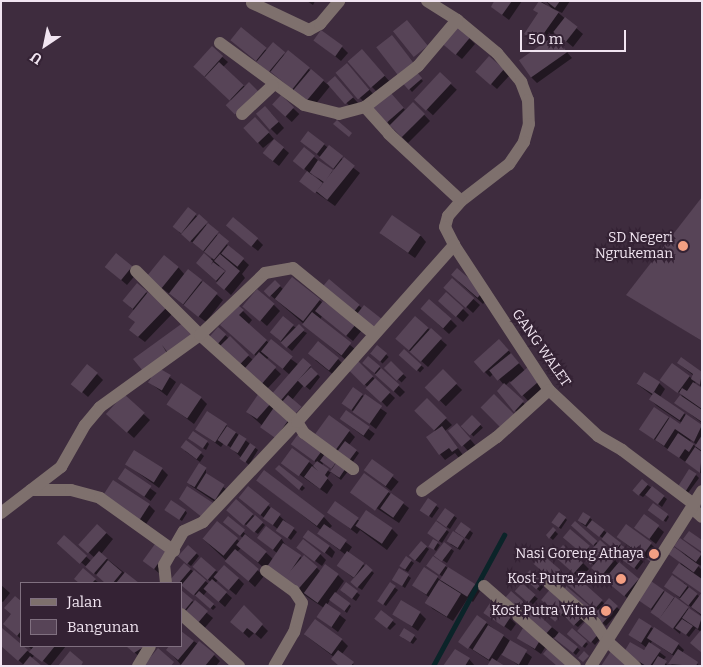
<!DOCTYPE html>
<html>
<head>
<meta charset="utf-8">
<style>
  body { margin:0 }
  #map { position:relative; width:703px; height:667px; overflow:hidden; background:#3e2c3e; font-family:Bitter,serif }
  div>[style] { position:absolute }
  .shadow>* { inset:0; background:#0007; transform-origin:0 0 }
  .stream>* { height:4.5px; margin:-2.25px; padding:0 2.25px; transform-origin:2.25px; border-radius:2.25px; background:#0b2429 }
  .building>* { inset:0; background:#574457; transform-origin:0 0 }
  .minor>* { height:12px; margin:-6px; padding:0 6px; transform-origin:6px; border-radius:6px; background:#7e706d }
  .dots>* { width:14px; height:14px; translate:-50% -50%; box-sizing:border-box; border:2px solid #342234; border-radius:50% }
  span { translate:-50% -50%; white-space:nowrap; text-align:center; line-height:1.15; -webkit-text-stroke:4px #342234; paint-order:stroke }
  .poi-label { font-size:14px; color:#f1e5f1 }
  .right { translate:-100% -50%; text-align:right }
  .street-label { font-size:14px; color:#f1e5f1 }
  .frame { position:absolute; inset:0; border:2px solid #f1e5f1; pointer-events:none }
  .legend { position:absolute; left:20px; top:582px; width:162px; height:65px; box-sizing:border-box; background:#342234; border:1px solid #807080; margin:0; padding:6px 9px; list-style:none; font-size:15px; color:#f1e5f1 }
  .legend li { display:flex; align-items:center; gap:10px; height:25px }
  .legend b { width:25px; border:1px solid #807080 }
  .north { position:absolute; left:20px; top:20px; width:50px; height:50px; -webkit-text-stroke:4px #342234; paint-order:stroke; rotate:214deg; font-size:14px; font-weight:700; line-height:20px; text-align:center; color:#f1e5f1 }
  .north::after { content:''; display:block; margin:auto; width:18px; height:22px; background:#f1e5f1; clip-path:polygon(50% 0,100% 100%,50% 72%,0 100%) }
  .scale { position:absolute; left:520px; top:30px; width:106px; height:22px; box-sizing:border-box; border:2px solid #f1e5f1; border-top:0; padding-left:6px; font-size:15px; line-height:18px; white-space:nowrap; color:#f1e5f1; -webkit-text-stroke:4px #342234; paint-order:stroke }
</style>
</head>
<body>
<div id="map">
  <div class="shadow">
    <div style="clip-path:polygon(307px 1px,315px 1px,313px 5px)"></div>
    <div style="clip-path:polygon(494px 1px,522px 1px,509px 20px,492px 7px)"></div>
    <div style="clip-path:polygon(541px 1px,552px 9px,546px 1px,570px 1px,562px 13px,554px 9px,583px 34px,573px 47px,555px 32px,548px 41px,558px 42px,572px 58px,537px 83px,531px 77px,541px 47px,525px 34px,539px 14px,535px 10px)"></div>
    <div style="clip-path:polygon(469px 38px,475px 44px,462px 59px,452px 51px)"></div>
    <div style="clip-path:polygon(315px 40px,342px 47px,348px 53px,341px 61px)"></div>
    <div style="clip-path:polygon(232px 41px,286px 55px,288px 52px,327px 84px,335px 78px,358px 103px,352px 109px,331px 85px,314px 106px)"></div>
    <div style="clip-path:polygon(397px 43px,420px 70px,416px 74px,423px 81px,412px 92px,404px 82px)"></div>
    <div style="clip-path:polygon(212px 48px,228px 62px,223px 67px,245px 87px,232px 101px,194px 67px)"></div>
    <div style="clip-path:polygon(367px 56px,390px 82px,378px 93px,372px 87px)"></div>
    <div style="clip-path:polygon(503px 70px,509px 76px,497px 89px,483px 77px)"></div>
    <div style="clip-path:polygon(353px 71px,375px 96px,366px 104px,360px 98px)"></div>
    <div style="left:440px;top:74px;width:23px;height:35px;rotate:43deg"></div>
    <div style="clip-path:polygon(390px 94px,405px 110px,413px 103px,430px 121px,408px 143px,388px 123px)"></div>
    <div style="left:281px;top:97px;width:25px;height:11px;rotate:43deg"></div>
    <div style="clip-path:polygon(271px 113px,284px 128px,277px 135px,271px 129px)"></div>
    <div style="clip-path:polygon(261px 124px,274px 139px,263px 148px,245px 128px)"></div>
    <div style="clip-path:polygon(evenodd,308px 132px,360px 173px,335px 206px,300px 181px,308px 172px,295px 160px,304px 149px,334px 173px,336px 171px,302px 141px,308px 132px,313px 173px,320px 181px,319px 182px,311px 176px,313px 173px)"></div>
    <div style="clip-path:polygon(274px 140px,289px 153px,279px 166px,270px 159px)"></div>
    <div style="clip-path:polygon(702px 199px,702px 341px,628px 295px)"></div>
    <div style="clip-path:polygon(evenodd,188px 208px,249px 265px,242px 274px,245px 278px,231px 295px,203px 269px,212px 258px,179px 232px,188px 208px,220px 265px,227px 271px,226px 274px,219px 267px,220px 265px)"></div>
    <div style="clip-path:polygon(233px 231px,257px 239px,263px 245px,258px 251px)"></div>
    <div style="clip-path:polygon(381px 234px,421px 236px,426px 242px,415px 258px)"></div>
    <div style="clip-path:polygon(116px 254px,137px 273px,127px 285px,112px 272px)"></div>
    <div style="clip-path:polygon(178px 267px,185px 275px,188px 270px,223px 300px,206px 322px,154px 282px)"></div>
    <div style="clip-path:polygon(452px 280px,480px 305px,473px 313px,451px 293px)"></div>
    <div style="clip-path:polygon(329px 281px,363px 309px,363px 321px)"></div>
    <div style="clip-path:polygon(458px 281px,488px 298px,483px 304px)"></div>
    <div style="clip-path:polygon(275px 282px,283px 289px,319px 300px,362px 330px,353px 341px,322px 316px,320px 320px,356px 350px,347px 361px,269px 294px)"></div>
    <div style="clip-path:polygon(137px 285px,172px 314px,145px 342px,137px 336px,135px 311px,130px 307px)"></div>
    <div style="clip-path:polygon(243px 305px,274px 305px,280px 311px,267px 326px)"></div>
    <div style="clip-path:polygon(238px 306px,252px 320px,248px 325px,269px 343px,299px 365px,310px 366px,320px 377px,310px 390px,304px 385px,292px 400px,298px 417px,275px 393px,290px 375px,269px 357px,266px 360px,281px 374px,267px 389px,214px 341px,225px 335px,253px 360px,256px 356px,231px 334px)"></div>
    <div style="clip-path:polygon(446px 307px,463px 309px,469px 315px,463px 322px)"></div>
    <div style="clip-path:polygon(428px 315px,451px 320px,457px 326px,449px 334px)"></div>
    <div style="clip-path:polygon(415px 317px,447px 345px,428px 367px,402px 344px)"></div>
    <div style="clip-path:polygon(184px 323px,159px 369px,176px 382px,167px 396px,149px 382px,150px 376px,135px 359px)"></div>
    <div style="clip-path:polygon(293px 326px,307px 333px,292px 351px,277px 338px)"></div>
    <div style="left:377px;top:346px;width:16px;height:9px;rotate:43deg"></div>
    <div style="clip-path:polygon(505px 346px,525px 371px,545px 388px,529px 402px,510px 381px,505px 386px,529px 408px,521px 417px,498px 391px,504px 385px,494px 373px,490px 377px,484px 371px)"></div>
    <div style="left:404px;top:350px;width:27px;height:6px;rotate:42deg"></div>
    <div style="clip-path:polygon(338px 359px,344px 365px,335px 376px,315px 360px)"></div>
    <div style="clip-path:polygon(357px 362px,395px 398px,387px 407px,350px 369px)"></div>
    <div style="clip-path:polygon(364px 363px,379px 367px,405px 392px,400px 397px)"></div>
    <div style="left:391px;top:363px;width:21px;height:7px;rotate:43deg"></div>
    <div style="clip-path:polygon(678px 363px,702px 373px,702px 387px,696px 382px,693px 384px,702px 390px,702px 423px,676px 403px,682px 395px,662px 379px,689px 376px,692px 379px,694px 376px)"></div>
    <div style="left:443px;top:371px;width:27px;height:23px;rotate:45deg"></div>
    <div style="clip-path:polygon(97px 374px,103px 380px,88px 397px,72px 383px)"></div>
    <div style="clip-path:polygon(evenodd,659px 383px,665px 389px,660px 397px,702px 426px,702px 474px,640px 429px,668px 418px,680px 425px,682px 423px,657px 406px,651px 400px,653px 396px,637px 384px,659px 383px,691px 440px,697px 445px,696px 447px,690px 441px,691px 440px)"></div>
    <div style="clip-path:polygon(259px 394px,290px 418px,282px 443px,247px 412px)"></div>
    <div style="clip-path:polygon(362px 395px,387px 413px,376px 429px,349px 408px)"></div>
    <div style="clip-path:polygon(124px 396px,150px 420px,134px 438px,114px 420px)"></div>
    <div style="clip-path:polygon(201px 398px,207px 404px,194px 424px,167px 404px)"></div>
    <div style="clip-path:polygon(427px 400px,452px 425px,445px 431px,463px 455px,459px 458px,455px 453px,445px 460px,440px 454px,436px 432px,416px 411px)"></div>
    <div style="left:346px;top:412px;width:36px;height:9px;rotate:37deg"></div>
    <div style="left:472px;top:416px;width:16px;height:13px;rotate:47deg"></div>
    <div style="clip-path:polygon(226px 425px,258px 450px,249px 465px,230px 447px,224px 443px,221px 447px,196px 429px)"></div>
    <div style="clip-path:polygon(349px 431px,355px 437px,349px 445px,359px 453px,352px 463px,321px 442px)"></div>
    <div style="clip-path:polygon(450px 431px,463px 431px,476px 446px,469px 452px)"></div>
    <div style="clip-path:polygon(evenodd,299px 435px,349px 470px,341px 480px,331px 472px,327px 478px,333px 485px,327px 494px,283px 463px,309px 462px,315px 467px,317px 463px,293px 444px,299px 435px,323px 463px,333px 470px,331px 473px,322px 466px,323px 463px)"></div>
    <div style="clip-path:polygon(192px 441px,207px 442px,209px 444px,206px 450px)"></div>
    <div style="clip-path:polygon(187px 442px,204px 456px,200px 462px,185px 451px)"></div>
    <div style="left:373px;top:461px;width:33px;height:12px;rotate:39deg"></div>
    <div style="clip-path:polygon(126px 464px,162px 469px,168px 475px,159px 488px)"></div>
    <div style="clip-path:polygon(279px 466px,305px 488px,302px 491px,279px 472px)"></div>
    <div style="clip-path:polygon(206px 469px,206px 475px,230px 492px,221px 506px,190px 485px)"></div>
    <div style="left:125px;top:470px;width:39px;height:10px;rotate:36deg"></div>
    <div style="clip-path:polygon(696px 475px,699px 478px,688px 493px,679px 486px)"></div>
    <div style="clip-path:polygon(258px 480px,323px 516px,332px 526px,329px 529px,352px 547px,348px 553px,374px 573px,362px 590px,356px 586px,356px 580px,338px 566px,346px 555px,318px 534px,321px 530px)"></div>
    <div style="clip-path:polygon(642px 481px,667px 499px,662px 507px,646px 494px,643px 497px,638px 494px)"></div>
    <div style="clip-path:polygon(248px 487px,297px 532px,291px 540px,246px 503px)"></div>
    <div style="clip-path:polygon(352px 492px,388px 492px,409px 508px,399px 523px)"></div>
    <div style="clip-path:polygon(428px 500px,439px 508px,432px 518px,425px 513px)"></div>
    <div style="clip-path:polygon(236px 501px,265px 525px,258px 534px,234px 516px)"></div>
    <div style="clip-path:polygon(111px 502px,149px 505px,155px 511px,146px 524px)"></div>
    <div style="clip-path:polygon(185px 510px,187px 513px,182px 521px,168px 512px)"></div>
    <div style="clip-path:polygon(328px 512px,392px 529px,398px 535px,387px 550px,360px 530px,357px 534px)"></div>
    <div style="clip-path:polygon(652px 512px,667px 514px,669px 517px,666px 522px)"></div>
    <div style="clip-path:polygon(454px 516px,457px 518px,450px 529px,438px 521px)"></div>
    <div style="clip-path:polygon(645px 516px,664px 532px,656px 544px,642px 533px)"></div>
    <div style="clip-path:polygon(228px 518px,273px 559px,277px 553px,258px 538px,281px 538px,286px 546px,303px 559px,305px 556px,321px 572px,338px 575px,344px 581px,335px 594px,351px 606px,347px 613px,330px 600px,327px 605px,346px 620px,338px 632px,318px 617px,324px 608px,264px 568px,241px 548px,237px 552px,264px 576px,255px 587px,203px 539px,217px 522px,240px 542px,243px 538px,227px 525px)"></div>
    <div style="clip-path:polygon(565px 518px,567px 520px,561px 529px,555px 525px)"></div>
    <div style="clip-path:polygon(590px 518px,629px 553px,632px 549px,618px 537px,651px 544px,655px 548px,650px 560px,640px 554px,644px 561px,637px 570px,604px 539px,581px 523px)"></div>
    <div style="clip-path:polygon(575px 523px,638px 580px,631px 602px,571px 542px,593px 550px,596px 547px,572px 526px)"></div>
    <div style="clip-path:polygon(461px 524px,473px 533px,469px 540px,459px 534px)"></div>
    <div style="clip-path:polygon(97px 525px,113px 539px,101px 554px,137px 583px,106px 583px,64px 548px,64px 536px,92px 562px,95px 558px,87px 551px)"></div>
    <div style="clip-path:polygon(444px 528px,449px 532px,442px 543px,432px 536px)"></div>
    <div style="clip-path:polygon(553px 529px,558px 534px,553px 540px,547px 535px)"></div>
    <div style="clip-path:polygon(305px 537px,329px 546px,335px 552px,332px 558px)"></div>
    <div style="clip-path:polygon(463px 539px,465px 542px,460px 550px,450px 544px)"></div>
    <div style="clip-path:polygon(680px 540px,702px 556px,702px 566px,695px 563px,702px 570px,702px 578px,699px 579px,702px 580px,702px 593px,674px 573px,681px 563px,671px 554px,685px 555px,676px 546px)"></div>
    <div style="clip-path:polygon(437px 543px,440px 545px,436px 551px,433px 548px)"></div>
    <div style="clip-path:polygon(444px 544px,454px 551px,447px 563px,439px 558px)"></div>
    <div style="clip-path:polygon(156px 546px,160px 574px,145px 561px)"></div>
    <div style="clip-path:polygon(426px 547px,429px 549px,420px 563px,415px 560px)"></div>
    <div style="clip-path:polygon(298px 548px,320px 554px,326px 560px,322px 566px)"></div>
    <div style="clip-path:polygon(196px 553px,199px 556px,191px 566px,182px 559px)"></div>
    <div style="clip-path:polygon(411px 561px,414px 563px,408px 572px,403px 569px)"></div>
    <div style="clip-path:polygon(561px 561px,583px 563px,589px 569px,579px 580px,605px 604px,609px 600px,620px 610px,606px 626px,566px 588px,596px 614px,599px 611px,570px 585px,577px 576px)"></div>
    <div style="clip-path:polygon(535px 563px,562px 572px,568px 578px,561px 586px)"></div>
    <div style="clip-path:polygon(184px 564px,209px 584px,211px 582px,200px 573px,215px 571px,238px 578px,244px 584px,236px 595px,218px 580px,215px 583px,232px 598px,225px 607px,207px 591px,203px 596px,216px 607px,213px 610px,181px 583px,171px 580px)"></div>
    <div style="clip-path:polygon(445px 566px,480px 591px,473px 602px,468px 598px,453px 621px,433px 609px,427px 603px,430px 598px,414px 586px,437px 577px,441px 581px,443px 577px,430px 568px)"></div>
    <div style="clip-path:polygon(400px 570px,411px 578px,405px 588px,396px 582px)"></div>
    <div style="left:530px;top:572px;width:20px;height:8px;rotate:41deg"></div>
    <div style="clip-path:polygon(76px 579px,95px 580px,99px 583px,80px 583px)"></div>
    <div style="clip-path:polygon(684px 583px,700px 597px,702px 594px,702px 616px,665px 586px)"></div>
    <div style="clip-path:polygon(346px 584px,360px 595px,356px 601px,344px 593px)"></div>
    <div style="left:390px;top:584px;width:10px;height:20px;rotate:37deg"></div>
    <div style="clip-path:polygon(1px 585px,10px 593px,3px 602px,1px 601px)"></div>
    <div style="left:522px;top:585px;width:21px;height:8px;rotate:41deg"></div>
    <div style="clip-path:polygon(552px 589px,584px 621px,578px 627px,549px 606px)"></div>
    <div style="clip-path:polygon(663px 591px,702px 618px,702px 653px,701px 632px,696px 628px,689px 637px,681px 631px,680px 634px,640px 600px)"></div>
    <div style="clip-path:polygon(181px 592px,213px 618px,203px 630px,181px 607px)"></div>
    <div style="clip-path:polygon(15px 597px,21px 603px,21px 639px,11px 630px)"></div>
    <div style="clip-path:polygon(511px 605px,526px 606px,580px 650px,576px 655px,554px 637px,551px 640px)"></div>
    <div style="clip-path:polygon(244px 607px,268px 631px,261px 639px,254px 633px,249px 638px,238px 628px)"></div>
    <div style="clip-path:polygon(382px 612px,396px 624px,390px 630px,379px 621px)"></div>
    <div style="clip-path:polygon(420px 613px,426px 619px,418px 631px,394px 614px)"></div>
    <div style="clip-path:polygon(485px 613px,510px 618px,516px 624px,511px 631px)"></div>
    <div style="clip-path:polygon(639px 620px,678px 644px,684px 650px,682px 653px,700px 666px,671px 666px,674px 656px,652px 641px,650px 645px,666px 657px,663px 660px,668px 666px,644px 666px,631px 657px,647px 648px,630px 635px)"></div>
    <div style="clip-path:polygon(486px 623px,532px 657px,527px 666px,519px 666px,502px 653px,496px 662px,491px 662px,461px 642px)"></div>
    <div style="clip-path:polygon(1px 629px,30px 653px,32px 650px,28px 646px,66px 646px,50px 666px,35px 655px,24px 665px,1px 645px)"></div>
    <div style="clip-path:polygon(572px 630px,588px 644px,585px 648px,568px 634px)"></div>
    <div style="clip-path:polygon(579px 630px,601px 638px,595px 645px)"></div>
    <div style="clip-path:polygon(182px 633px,214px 655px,220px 661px,216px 666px,182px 666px,168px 650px,171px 646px,181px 646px)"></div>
    <div style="clip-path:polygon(305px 635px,342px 640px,348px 646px,342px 654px,355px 666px,340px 666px,334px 657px)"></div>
    <div style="clip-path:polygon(414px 636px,417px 639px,413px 644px,403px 638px)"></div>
    <div style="clip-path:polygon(518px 638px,540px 640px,546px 646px,541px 654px)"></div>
    <div style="clip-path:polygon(127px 646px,151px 646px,141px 658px)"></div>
    <div style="clip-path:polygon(469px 659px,475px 666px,445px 666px)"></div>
  </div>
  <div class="stream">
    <div style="left:433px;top:666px;width:149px;rotate:-61.5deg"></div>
  </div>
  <div class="building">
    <div style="clip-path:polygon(494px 1px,512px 1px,502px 15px,491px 7px)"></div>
    <div style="clip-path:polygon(539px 1px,559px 12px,537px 43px,524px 34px,538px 13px,533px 10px)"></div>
    <div style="clip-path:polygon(546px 1px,560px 1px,555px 8px)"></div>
    <div style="left:565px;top:17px;width:16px;height:19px;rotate:38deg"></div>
    <div style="left:407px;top:20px;width:33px;height:18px;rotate:51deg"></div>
    <div style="left:241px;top:27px;width:33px;height:17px;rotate:39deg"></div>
    <div style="left:458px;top:27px;width:16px;height:23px;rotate:40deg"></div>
    <div style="left:321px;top:30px;width:27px;height:13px;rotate:36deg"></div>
    <div style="left:392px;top:35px;width:37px;height:20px;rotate:52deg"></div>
    <div style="left:555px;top:35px;width:21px;height:44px;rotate:55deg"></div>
    <div style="left:273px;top:42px;width:16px;height:26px;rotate:40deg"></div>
    <div style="left:212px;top:46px;width:15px;height:28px;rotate:42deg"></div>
    <div style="left:362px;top:49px;width:35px;height:19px;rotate:49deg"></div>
    <div style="left:288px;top:50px;width:28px;height:28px;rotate:39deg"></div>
    <div style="left:489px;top:56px;width:20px;height:21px;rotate:41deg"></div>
    <div style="left:219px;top:62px;width:34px;height:21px;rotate:43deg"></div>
    <div style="left:347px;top:63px;width:35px;height:15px;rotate:50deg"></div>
    <div style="left:311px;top:69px;width:17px;height:28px;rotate:40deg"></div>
    <div style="left:415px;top:70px;width:11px;height:18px;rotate:49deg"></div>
    <div style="left:440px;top:72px;width:16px;height:38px;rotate:43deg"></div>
    <div style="left:335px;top:76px;width:28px;height:11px;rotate:49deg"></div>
    <div style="left:249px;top:82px;width:13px;height:33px;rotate:45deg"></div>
    <div style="left:390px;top:92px;width:21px;height:24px;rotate:49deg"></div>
    <div style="left:281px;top:95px;width:18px;height:13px;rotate:43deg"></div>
    <div style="left:413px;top:102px;width:17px;height:33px;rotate:45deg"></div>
    <div style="left:265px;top:106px;width:21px;height:12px;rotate:49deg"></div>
    <div style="left:255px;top:117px;width:21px;height:16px;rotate:47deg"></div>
    <div style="clip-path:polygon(337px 120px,352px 133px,349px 137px,333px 124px)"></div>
    <div style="left:308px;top:131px;width:21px;height:13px;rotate:37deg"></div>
    <div style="left:274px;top:139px;width:13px;height:18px;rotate:39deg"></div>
    <div style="left:329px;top:145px;width:18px;height:16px;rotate:38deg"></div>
    <div style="left:304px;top:147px;width:14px;height:18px;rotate:39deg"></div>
    <div style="left:344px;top:157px;width:14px;height:44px;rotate:39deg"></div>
    <div style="left:318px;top:160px;width:18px;height:15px;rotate:34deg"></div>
    <div style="left:307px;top:171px;width:20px;height:13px;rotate:37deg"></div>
    <div style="clip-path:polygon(702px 197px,702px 341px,626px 295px)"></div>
    <div style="left:188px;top:207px;width:11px;height:25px;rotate:38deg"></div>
    <div style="left:199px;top:214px;width:12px;height:27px;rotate:42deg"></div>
    <div style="left:392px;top:215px;width:35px;height:22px;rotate:35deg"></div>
    <div style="left:233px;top:217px;width:33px;height:11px;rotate:40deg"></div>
    <div style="left:208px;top:223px;width:14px;height:25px;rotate:39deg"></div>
    <div style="left:219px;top:233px;width:13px;height:24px;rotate:39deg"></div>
    <div style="left:228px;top:245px;width:21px;height:11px;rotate:39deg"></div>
    <div style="left:116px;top:253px;width:21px;height:18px;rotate:39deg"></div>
    <div style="clip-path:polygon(204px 253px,213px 261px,211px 265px,213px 262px,225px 271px,216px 281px,196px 263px)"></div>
    <div style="clip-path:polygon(220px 254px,240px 271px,224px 290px,216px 283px,226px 271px,214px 261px)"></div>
    <div style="left:164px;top:255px;width:19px;height:28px;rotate:39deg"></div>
    <div style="left:457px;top:268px;width:35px;height:9px;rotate:41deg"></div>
    <div style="left:188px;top:269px;width:18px;height:31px;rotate:38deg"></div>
    <div style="left:292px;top:277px;width:36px;height:28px;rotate:38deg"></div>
    <div style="left:452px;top:278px;width:30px;height:13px;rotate:42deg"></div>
    <div style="left:329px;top:279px;width:40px;height:11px;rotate:40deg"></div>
    <div style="left:275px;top:280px;width:8px;height:16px;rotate:45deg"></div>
    <div style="left:203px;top:281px;width:19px;height:31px;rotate:39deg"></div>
    <div style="left:137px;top:283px;width:13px;height:23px;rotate:39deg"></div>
    <div style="left:257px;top:289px;width:23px;height:23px;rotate:40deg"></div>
    <div style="clip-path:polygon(148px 292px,167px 307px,138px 337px,129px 330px,135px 322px,128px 317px)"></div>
    <div style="left:446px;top:292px;width:24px;height:12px;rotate:42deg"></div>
    <div style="left:429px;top:299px;width:30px;height:13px;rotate:41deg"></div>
    <div style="clip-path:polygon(323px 301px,357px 323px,346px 336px,315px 311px)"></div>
    <div style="clip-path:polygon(238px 305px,244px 310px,239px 315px,267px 340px,254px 355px,220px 325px)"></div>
    <div style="left:364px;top:305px;width:23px;height:13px;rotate:38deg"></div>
    <div style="left:312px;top:312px;width:50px;height:16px;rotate:38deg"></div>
    <div style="left:283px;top:316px;width:14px;height:21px;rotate:39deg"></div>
    <div style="left:415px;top:316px;width:18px;height:30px;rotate:41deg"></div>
    <div style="clip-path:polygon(184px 322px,193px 334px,168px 353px,162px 345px,167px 353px,143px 371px,133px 359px)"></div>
    <div style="left:299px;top:324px;width:8px;height:26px;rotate:45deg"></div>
    <div style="left:218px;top:327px;width:11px;height:14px;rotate:41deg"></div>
    <div style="left:431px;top:328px;width:15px;height:32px;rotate:42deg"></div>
    <div style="left:230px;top:336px;width:27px;height:16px;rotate:45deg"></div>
    <div style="left:271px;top:339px;width:28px;height:16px;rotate:39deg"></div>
    <div style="left:499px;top:339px;width:15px;height:34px;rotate:48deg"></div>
    <div style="left:318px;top:341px;width:27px;height:16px;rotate:39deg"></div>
    <div style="left:377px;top:345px;width:13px;height:11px;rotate:39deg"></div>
    <div style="left:404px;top:349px;width:24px;height:8px;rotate:42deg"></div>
    <div style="left:259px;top:352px;width:23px;height:23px;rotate:41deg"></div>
    <div style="left:511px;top:353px;width:13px;height:28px;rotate:51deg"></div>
    <div style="left:368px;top:356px;width:16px;height:9px;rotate:40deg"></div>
    <div style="clip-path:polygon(681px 357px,702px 372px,700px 385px,691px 379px,693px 374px,677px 363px)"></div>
    <div style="left:303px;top:358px;width:11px;height:46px;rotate:41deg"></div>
    <div style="left:357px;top:360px;width:23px;height:13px;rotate:45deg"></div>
    <div style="left:391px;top:361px;width:18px;height:10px;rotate:45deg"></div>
    <div style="left:672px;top:363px;width:22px;height:21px;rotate:36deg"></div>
    <div style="left:87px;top:364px;width:14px;height:26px;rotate:39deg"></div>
    <div style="left:157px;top:367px;width:16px;height:18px;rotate:30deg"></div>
    <div style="left:311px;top:367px;width:10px;height:19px;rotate:45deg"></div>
    <div style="left:528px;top:367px;width:18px;height:24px;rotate:49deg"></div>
    <div style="left:381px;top:368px;width:25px;height:9px;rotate:42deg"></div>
    <div style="left:443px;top:369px;width:20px;height:26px;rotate:45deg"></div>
    <div style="left:644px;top:372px;width:19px;height:14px;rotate:32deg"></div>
    <div style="left:375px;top:378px;width:21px;height:14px;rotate:43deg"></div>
    <div style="clip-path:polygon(693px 382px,702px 388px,702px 409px,679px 393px,682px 388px,687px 391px)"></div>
    <div style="left:181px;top:383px;width:25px;height:26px;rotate:34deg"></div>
    <div style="clip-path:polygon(504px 383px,524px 401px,514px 412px,497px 391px)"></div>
    <div style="left:353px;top:387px;width:12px;height:20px;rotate:35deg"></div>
    <div style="left:654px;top:392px;width:37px;height:9px;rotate:34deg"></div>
    <div style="clip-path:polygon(259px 393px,272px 402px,257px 419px,246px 412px)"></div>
    <div style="left:124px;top:394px;width:28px;height:27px;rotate:42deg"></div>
    <div style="left:365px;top:394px;width:21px;height:22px;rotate:35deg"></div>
    <div style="left:494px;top:394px;width:30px;height:19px;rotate:45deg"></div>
    <div style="left:288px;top:395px;width:18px;height:11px;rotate:41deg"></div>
    <div style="clip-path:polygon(680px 395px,702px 410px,702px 422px,674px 403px)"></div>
    <div style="left:427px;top:398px;width:28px;height:18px;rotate:45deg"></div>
    <div style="left:275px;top:406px;width:19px;height:26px;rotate:35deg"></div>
    <div style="left:654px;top:407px;width:18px;height:27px;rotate:34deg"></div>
    <div style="left:346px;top:410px;width:29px;height:11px;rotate:35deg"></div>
    <div style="left:207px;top:411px;width:24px;height:22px;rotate:33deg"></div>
    <div style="clip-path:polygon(686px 414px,702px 425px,694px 442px,675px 429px,664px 446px,655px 440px,670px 417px,680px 424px)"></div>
    <div style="left:329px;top:415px;width:26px;height:26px;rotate:36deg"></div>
    <div style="left:472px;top:415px;width:13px;height:16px;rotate:45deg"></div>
    <div style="left:457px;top:423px;width:21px;height:12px;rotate:49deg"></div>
    <div style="left:227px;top:426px;width:11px;height:17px;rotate:34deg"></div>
    <div style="clip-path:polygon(442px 426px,458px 448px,452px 452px,449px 448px,439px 455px,426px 437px)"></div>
    <div style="left:193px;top:431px;width:18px;height:9px;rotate:34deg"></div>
    <div style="left:299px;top:433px;width:29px;height:14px;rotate:36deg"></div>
    <div style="clip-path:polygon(678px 433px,694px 444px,689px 452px,685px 449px,679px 458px,667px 450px)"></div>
    <div style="left:239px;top:434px;width:9px;height:17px;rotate:32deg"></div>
    <div style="clip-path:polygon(702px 435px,702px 451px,695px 446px)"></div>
    <div style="left:186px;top:440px;width:20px;height:9px;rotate:37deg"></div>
    <div style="left:345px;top:441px;width:15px;height:14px;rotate:37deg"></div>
    <div style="left:250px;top:443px;width:7px;height:19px;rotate:34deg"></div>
    <div style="clip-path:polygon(695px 447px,702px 452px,700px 473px,685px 462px)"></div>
    <div style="left:292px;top:448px;width:22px;height:19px;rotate:36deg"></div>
    <div style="left:134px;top:450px;width:34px;height:17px;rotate:32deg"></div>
    <div style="left:327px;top:451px;width:14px;height:12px;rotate:36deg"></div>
    <div style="left:372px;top:459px;width:27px;height:14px;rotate:36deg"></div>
    <div style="left:338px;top:460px;width:11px;height:14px;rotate:34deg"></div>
    <div style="clip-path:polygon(317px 461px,329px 469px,325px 475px,328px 478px,320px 489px,304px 477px,312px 466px,318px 471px,313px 466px)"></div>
    <div style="left:199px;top:463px;width:9px;height:23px;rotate:32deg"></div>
    <div style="clip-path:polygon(279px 465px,303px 484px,299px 490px,275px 469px)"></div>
    <div style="left:125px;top:468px;width:32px;height:13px;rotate:34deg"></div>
    <div style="left:689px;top:469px;width:9px;height:21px;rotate:32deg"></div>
    <div style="left:264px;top:470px;width:76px;height:13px;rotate:37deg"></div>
    <div style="left:206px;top:473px;width:22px;height:18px;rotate:32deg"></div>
    <div style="left:364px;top:473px;width:31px;height:24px;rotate:36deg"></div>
    <div style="left:642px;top:479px;width:8px;height:15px;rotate:40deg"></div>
    <div style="left:113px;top:480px;width:44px;height:19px;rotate:33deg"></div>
    <div style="clip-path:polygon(187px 486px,213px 503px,203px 518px,179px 499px)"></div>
    <div style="left:248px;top:486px;width:28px;height:15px;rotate:39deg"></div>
    <div style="left:652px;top:486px;width:16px;height:11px;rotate:38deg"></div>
    <div style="left:391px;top:493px;width:16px;height:19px;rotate:35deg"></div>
    <div style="left:428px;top:498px;width:11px;height:15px;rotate:34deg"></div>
    <div style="left:236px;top:499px;width:23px;height:15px;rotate:41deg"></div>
    <div style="left:171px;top:500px;width:18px;height:12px;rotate:34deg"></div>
    <div style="left:335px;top:501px;width:29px;height:14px;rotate:35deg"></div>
    <div style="left:653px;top:503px;width:19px;height:9px;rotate:36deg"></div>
    <div style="left:271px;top:507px;width:12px;height:14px;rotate:35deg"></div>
    <div style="left:445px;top:508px;width:12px;height:15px;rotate:35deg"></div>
    <div style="left:366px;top:510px;width:32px;height:19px;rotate:34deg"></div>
    <div style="left:559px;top:512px;width:9px;height:13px;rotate:36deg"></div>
    <div style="left:583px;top:512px;width:9px;height:10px;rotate:32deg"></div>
    <div style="left:644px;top:514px;width:19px;height:17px;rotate:36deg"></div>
    <div style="left:255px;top:515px;width:11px;height:14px;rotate:41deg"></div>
    <div style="left:228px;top:516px;width:22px;height:8px;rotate:39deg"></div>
    <div style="left:283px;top:520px;width:14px;height:13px;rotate:34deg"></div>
    <div style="left:592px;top:520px;width:16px;height:9px;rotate:38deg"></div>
    <div style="left:217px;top:521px;width:27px;height:23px;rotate:39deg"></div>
    <div style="left:436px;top:521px;width:14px;height:15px;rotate:36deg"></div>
    <div style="left:575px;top:521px;width:30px;height:6px;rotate:42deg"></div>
    <div style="left:461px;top:522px;width:12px;height:11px;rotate:35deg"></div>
    <div style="left:97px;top:524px;width:13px;height:28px;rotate:42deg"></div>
    <div style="left:324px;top:524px;width:28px;height:12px;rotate:35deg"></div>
    <div style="left:626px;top:524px;width:32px;height:16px;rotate:36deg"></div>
    <div style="left:266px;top:526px;width:20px;height:15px;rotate:37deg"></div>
    <div style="clip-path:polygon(553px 527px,556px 530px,549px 539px,546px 535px)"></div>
    <div style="left:570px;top:529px;width:26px;height:11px;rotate:40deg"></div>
    <div style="left:308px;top:530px;width:27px;height:9px;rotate:36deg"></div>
    <div style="left:453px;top:531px;width:13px;height:12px;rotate:32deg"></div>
    <div style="clip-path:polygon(689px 531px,702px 540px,702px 552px,683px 539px)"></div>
    <div style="left:607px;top:532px;width:18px;height:9px;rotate:38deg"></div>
    <div style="left:245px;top:534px;width:28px;height:14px;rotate:39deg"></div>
    <div style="left:64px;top:535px;width:31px;height:11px;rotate:42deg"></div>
    <div style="left:680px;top:538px;width:27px;height:10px;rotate:36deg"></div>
    <div style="left:303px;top:539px;width:23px;height:11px;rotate:38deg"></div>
    <div style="left:433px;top:539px;width:6px;height:9px;rotate:31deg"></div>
    <div style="left:600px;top:540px;width:9px;height:25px;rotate:41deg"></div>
    <div style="left:421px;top:541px;width:8px;height:19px;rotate:40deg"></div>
    <div style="left:444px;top:542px;width:10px;height:17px;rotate:37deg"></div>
    <div style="left:283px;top:543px;width:22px;height:29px;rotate:34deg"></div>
    <div style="left:155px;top:544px;width:14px;height:21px;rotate:36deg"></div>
    <div style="left:188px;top:545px;width:12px;height:15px;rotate:42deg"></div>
    <div style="left:563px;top:545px;width:27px;height:14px;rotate:42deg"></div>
    <div style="left:621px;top:545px;width:6px;height:9px;rotate:31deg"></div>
    <div style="clip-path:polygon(655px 547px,660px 550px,651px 562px,647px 559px)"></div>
    <div style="left:674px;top:547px;width:31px;height:9px;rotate:36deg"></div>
    <div style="left:235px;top:549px;width:31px;height:16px;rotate:40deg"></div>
    <div style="left:631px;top:549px;width:14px;height:14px;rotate:36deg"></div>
    <div style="left:99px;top:551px;width:11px;height:21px;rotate:41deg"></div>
    <div style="left:347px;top:551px;width:21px;height:18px;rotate:35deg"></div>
    <div style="left:605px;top:551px;width:13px;height:22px;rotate:39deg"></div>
    <div style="left:542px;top:554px;width:28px;height:13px;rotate:41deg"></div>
    <div style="left:304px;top:555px;width:18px;height:30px;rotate:41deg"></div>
    <div style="left:406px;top:556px;width:7px;height:12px;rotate:34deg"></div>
    <div style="left:433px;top:556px;width:16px;height:12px;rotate:35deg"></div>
    <div style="left:201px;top:557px;width:20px;height:13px;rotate:41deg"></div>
    <div style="clip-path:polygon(108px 560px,122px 572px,113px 583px,105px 583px,96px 575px)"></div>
    <div style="left:619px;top:562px;width:26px;height:23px;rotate:40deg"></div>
    <div style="clip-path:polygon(184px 563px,191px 569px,179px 583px,174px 583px,170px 580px)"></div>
    <div style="clip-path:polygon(679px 563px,702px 579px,701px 593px,672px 573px)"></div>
    <div style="left:325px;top:564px;width:17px;height:36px;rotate:36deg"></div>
    <div style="left:366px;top:564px;width:9px;height:24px;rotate:41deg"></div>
    <div style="left:224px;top:565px;width:20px;height:16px;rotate:41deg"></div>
    <div style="left:424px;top:567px;width:17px;height:22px;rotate:33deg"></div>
    <div style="left:448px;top:567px;width:32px;height:15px;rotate:32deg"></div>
    <div style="clip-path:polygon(83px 568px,96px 579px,92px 583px,79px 583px,74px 579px)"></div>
    <div style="left:399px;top:568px;width:12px;height:14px;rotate:31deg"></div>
    <div style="left:194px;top:570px;width:16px;height:20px;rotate:40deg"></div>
    <div style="left:530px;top:570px;width:18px;height:10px;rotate:43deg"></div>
    <div style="clip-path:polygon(125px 572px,139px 583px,116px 583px)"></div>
    <div style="left:672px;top:575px;width:19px;height:14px;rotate:35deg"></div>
    <div style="left:576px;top:576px;width:36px;height:12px;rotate:42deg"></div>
    <div style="left:212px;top:579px;width:20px;height:13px;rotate:41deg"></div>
    <div style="left:439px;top:580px;width:26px;height:27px;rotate:32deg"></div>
    <div style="left:651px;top:581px;width:16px;height:23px;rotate:35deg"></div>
    <div style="left:346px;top:582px;width:15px;height:10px;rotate:37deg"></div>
    <div style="left:390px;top:582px;width:7px;height:23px;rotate:34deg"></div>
    <div style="left:522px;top:583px;width:18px;height:11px;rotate:41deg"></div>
    <div style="left:566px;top:586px;width:35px;height:6px;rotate:40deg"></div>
    <div style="left:552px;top:587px;width:25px;height:17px;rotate:40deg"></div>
    <div style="left:689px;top:587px;width:11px;height:15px;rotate:38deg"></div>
    <div style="clip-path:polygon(181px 590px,193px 600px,184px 611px,181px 609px)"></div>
    <div style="left:199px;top:591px;width:20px;height:6px;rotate:41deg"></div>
    <div style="left:511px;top:591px;width:21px;height:12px;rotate:41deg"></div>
    <div style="left:665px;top:591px;width:11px;height:26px;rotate:34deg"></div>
    <div style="left:335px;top:592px;width:19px;height:10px;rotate:36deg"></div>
    <div style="clip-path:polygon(702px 592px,702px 615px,691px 607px)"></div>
    <div style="clip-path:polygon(15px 596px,21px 601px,21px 631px,17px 636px,3px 624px,11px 614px,4px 608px)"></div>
    <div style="left:675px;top:597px;width:17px;height:27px;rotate:36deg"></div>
    <div style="left:609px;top:598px;width:12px;height:24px;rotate:42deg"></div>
    <div style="left:195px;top:600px;width:17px;height:19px;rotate:40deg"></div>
    <div style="left:401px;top:600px;width:23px;height:17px;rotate:31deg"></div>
    <div style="left:326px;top:603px;width:18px;height:17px;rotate:34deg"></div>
    <div style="left:490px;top:603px;width:25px;height:12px;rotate:34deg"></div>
    <div style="left:544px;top:604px;width:20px;height:6px;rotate:41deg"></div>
    <div style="clip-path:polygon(244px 605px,263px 624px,255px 634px,247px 628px,243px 633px,230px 622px)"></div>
    <div style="left:573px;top:608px;width:13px;height:12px;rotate:45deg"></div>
    <div style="clip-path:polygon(689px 608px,702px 617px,698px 629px,682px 618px)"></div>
    <div style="left:532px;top:609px;width:27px;height:11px;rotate:42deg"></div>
    <div style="left:381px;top:610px;width:16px;height:11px;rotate:38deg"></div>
    <div style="left:477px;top:615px;width:12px;height:33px;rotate:35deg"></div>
    <div style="left:639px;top:618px;width:15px;height:20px;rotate:32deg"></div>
    <div style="left:315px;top:619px;width:34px;height:19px;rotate:36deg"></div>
    <div style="clip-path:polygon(682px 619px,693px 626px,686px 635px,675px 628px)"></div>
    <div style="left:585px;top:622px;width:18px;height:12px;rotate:41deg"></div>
    <div style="left:488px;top:625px;width:19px;height:29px;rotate:32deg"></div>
    <div style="left:654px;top:627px;width:30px;height:13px;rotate:33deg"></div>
    <div style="clip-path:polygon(2px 628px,28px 650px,18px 661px,1px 646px)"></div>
    <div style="left:404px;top:628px;width:13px;height:9px;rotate:32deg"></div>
    <div style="left:523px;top:628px;width:21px;height:12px;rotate:31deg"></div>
    <div style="left:572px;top:628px;width:20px;height:8px;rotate:41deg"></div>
    <div style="clip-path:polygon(702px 629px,702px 653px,690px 643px)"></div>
    <div style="clip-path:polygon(181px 631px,194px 641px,178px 660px,166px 650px,169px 646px,181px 646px)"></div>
    <div style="left:559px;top:632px;width:24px;height:8px;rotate:38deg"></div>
    <div style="left:510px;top:640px;width:20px;height:17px;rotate:30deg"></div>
    <div style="clip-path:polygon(199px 641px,215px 654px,205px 666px,180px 666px)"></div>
    <div style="clip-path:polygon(630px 642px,644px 650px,649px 642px,661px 650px,650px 666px,646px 666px,624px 652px)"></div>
    <div style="clip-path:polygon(34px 646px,55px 646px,42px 662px,29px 652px)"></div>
    <div style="clip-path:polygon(126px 646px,145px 646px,134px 653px)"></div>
    <div style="clip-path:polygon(158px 648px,174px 662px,171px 666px,143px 666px)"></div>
    <div style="clip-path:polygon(548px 648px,570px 666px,557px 666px,543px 654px)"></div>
    <div style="clip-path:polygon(455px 649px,470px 658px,465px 666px,443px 666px)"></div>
    <div style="clip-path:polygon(678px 649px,698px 662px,696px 666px,668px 664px)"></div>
    <div style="clip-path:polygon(338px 650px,354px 662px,351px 666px,339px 666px,331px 659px)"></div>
    <div style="clip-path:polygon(70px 651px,83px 662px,81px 666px,58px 666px)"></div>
    <div style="clip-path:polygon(584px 651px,589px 656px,583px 662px,578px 658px)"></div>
    <div style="clip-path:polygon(611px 651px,628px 666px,601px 666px)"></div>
    <div style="clip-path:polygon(30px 656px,42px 666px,22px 666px)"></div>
    <div style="clip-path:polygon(658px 656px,667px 661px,664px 666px,652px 666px)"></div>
    <div style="clip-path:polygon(492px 658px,505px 666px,487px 666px)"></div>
  </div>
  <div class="minor">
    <div style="left:427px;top:1px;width:36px;rotate:32deg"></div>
    <div style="left:457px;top:20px;width:52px;rotate:39.5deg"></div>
    <div style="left:497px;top:53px;width:38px;rotate:50deg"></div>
    <div style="left:521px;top:82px;width:19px;rotate:69deg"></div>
    <div style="left:528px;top:100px;width:24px;rotate:88deg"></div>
    <div style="left:529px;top:124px;width:19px;rotate:106deg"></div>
    <div style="left:524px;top:142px;width:27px;rotate:124deg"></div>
    <div style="left:509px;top:164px;width:61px;rotate:142.4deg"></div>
    <div style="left:461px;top:201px;width:20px;rotate:131deg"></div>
    <div style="left:448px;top:216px;width:11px;rotate:105deg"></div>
    <div style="left:445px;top:227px;width:20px;rotate:63deg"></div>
    <div style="left:454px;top:245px;width:173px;rotate:56.8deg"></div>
    <div style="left:549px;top:390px;width:67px;rotate:43.2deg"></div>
    <div style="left:598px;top:436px;width:28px;rotate:30deg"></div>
    <div style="left:622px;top:450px;width:91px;rotate:37deg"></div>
    <div style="left:252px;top:3px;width:63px;rotate:25.3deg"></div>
    <div style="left:309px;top:30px;width:13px;rotate:-29deg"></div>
    <div style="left:320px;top:24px;width:30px;rotate:-50deg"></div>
    <div style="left:457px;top:20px;width:60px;rotate:130.3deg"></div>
    <div style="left:418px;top:66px;width:67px;rotate:142.3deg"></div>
    <div style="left:365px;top:107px;width:36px;rotate:48deg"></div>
    <div style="left:389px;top:134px;width:98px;rotate:42.9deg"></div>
    <div style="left:220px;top:43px;width:104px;rotate:36.4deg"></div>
    <div style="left:304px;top:105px;width:36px;rotate:14deg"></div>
    <div style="left:339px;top:114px;width:27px;rotate:-15deg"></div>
    <div style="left:242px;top:114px;width:42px;rotate:-43.1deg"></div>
    <div style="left:136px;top:271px;width:91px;rotate:45deg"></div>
    <div style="left:200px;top:335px;width:130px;rotate:41.9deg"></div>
    <div style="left:297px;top:422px;width:13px;rotate:58deg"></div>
    <div style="left:304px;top:433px;width:61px;rotate:36.3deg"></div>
    <div style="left:31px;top:490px;width:40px"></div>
    <div style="left:71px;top:490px;width:30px;rotate:15deg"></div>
    <div style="left:100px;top:498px;width:91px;rotate:35.6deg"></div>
    <div style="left:422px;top:491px;width:92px;rotate:-35.8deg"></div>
    <div style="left:497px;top:437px;width:70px;rotate:-42.1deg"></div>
    <div style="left:692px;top:508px;width:13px;rotate:42deg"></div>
    <div style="left:1px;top:513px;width:76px;rotate:-37.5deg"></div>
    <div style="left:61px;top:467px;width:48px;rotate:-60.3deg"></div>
    <div style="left:85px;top:425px;width:23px;rotate:-50deg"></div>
    <div style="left:100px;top:407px;width:123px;rotate:-35.8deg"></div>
    <div style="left:200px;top:335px;width:90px;rotate:-43.6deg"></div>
    <div style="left:265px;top:273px;width:28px;rotate:-10deg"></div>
    <div style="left:293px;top:268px;width:104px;rotate:39.2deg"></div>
    <div style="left:266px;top:571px;width:34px;rotate:36deg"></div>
    <div style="left:294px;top:591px;width:14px;rotate:56deg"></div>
    <div style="left:302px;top:603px;width:30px;rotate:105deg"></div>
    <div style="left:294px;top:632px;width:39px;rotate:120deg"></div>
    <div style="left:546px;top:580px;width:65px;rotate:41.3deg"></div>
    <div style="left:595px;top:623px;width:22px;rotate:56deg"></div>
    <div style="left:607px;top:641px;width:38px;rotate:42deg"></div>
    <div style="left:166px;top:583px;width:18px;rotate:-96deg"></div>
    <div style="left:164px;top:565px;width:39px;rotate:-60deg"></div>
    <div style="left:184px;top:531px;width:21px;rotate:-25deg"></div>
    <div style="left:203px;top:522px;width:137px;rotate:-46.8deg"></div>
    <div style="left:297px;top:422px;width:237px;rotate:-48.4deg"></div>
    <div style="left:484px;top:586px;width:121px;rotate:41.3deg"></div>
    <div style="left:181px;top:614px;width:78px;rotate:41.9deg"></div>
    <div style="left:138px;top:666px;width:23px;rotate:-59deg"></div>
    <div style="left:591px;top:666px;width:207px;rotate:-57.6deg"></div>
  </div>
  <div class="dots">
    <div style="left:683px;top:246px;background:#f39f83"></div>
    <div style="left:654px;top:554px;background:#f39f83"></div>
    <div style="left:621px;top:579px;background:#f39f83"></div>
    <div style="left:606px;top:611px;background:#f39f83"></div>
  </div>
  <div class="poi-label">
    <span class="right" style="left:673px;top:246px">SD Negeri<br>Ngrukeman</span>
    <span class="right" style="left:644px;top:554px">Nasi Goreng Athaya</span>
    <span class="right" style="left:611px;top:579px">Kost Putra Zaim</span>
    <span class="right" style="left:596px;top:611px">Kost Putra Vitna</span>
  </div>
  <div class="street-label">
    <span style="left:541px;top:348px;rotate:55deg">GANG WALET</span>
  </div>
  <div class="frame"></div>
  <ul class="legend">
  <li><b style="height:6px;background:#7e706d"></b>Jalan</li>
  <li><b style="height:14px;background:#574457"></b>Bangunan</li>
  </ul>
  <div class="north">U</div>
  <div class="scale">50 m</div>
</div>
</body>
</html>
